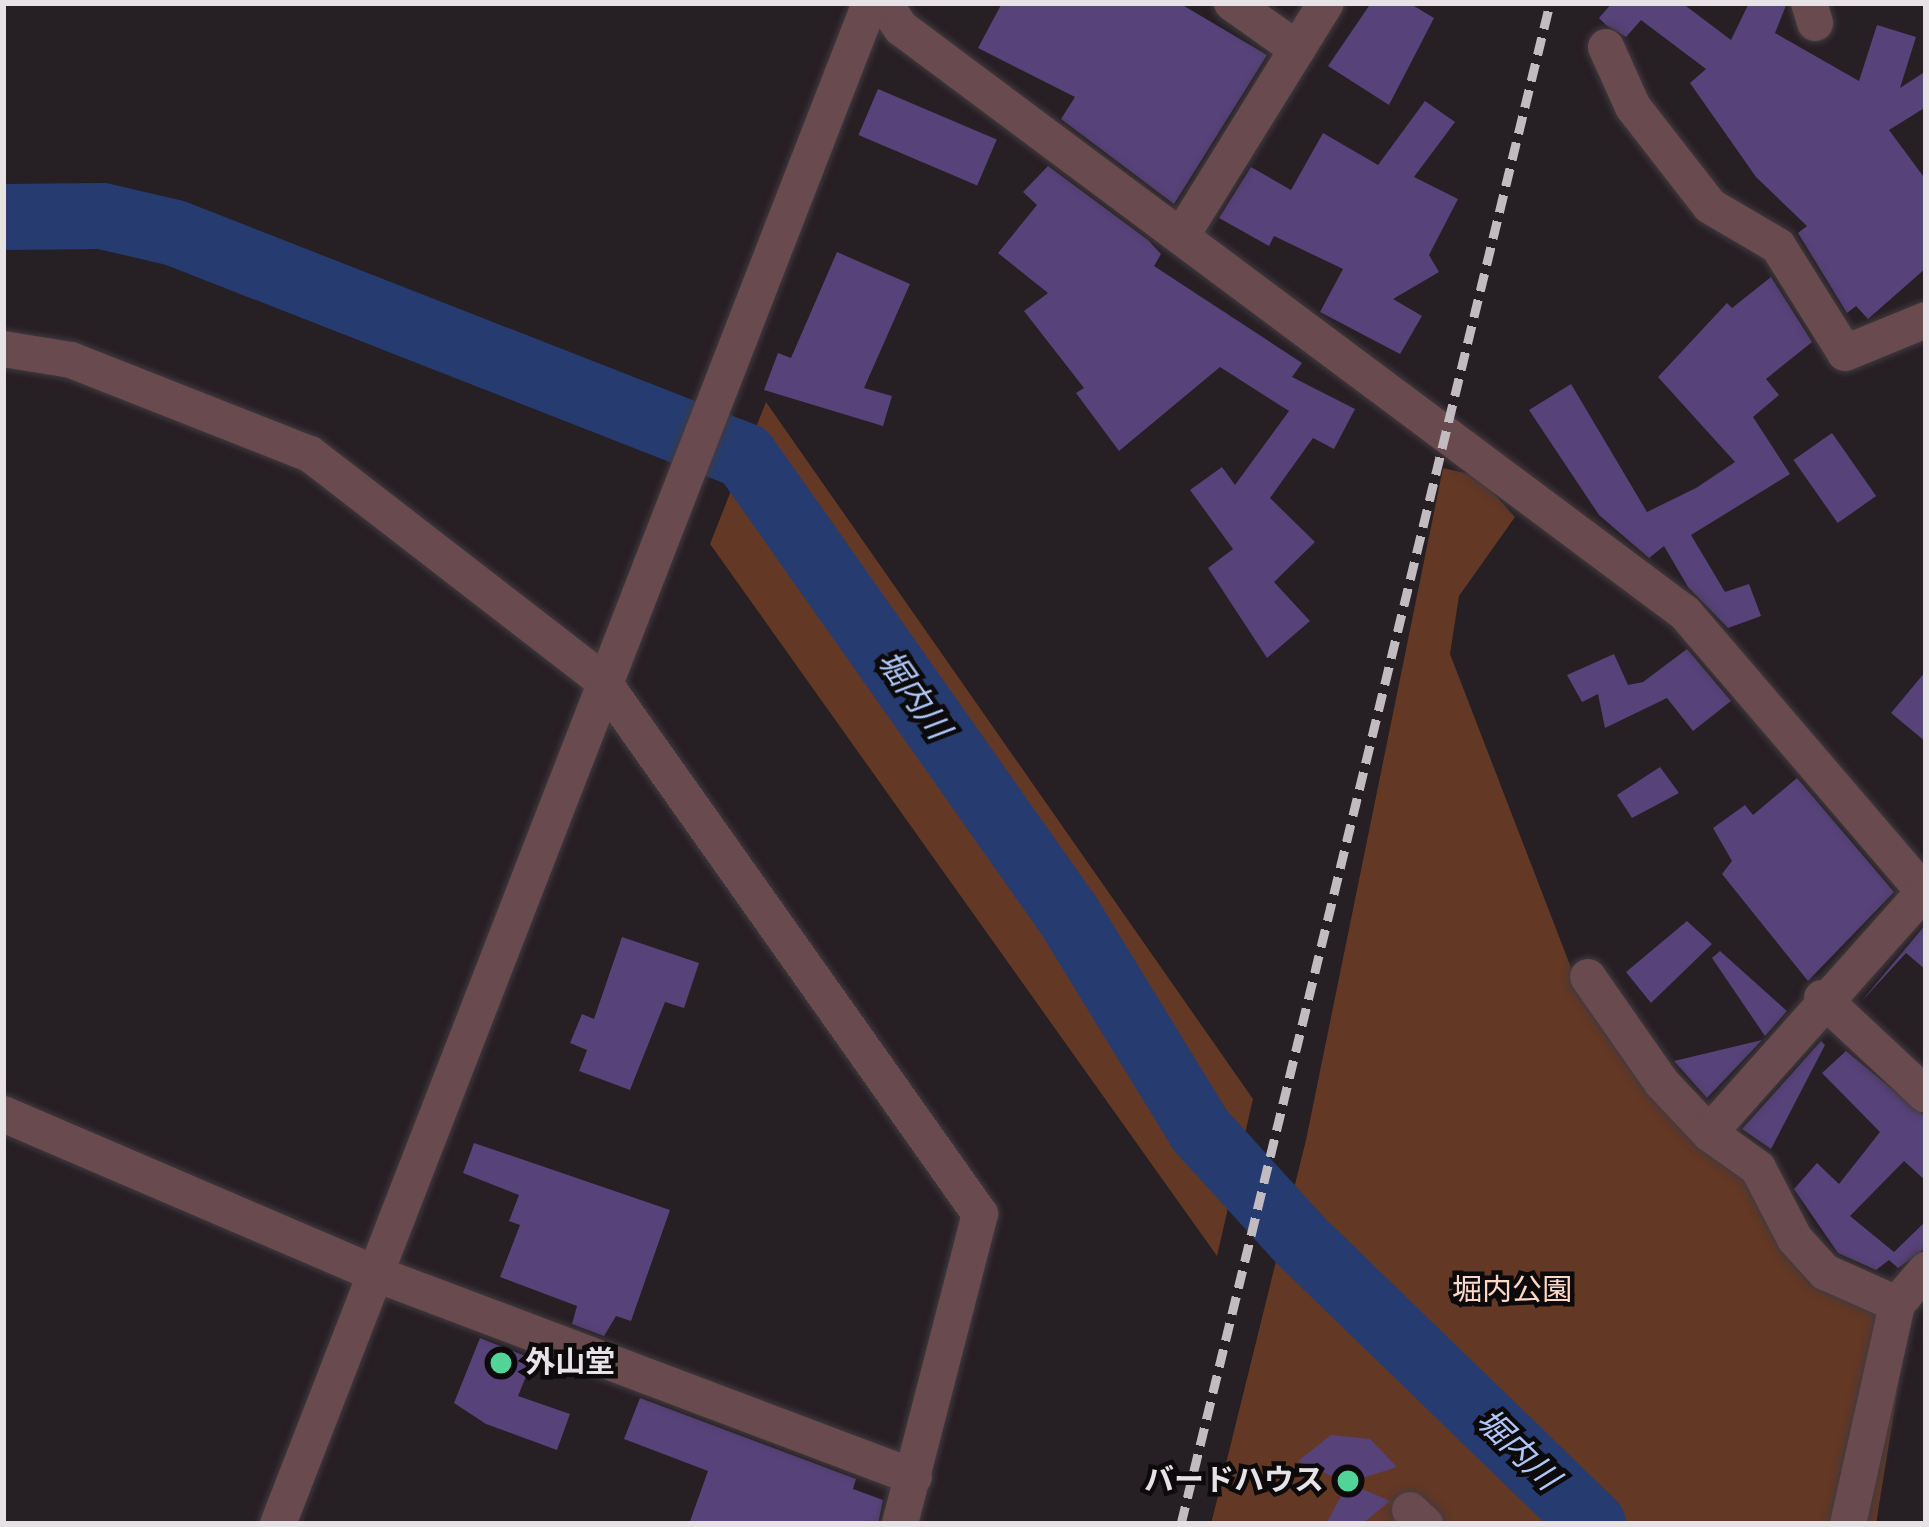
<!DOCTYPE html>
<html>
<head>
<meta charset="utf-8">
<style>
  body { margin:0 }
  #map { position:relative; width:1929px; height:1527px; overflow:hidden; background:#261f24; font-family:Signika,"Noto Sans JP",sans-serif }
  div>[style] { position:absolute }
  .green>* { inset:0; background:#633825 }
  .river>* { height:66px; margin:-33px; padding:0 33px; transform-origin:33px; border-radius:33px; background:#263c70 }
  .building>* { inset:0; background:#57427a; transform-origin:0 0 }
  .roads { filter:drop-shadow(0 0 3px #413a3f) drop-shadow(0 0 3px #413a3f) }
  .minor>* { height:36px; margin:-18px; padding:0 18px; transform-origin:18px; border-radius:18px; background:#694a4e }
  .rail>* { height:9px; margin-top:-4.5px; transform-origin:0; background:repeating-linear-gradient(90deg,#c2bcc1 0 18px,transparent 0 27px) }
  .dots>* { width:33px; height:33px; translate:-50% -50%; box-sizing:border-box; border:6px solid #0d0a0c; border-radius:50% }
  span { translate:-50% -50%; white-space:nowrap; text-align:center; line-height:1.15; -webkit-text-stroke:9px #0d0a0c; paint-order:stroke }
  .park-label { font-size:30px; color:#fed7c6 }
  .poi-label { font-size:30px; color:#e7e2e6; font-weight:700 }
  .left { translate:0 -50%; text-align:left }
  .right { translate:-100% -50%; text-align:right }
  .water-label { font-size:33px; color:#afc7f8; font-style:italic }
  .frame { position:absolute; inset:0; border:6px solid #e7e2e6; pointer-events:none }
</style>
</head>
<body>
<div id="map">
  <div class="green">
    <div style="clip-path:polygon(766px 402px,1253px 1099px,1217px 1256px,710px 544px)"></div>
    <div style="clip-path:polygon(1443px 468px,1478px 476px,1515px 517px,1459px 596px,1450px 654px,1575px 978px,1754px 1171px,1805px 1266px,1908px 1324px,1876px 1524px,1211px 1524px,1306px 1140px)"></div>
  </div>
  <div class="river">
    <div style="left:3px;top:217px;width:99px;rotate:-0.6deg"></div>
    <div style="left:102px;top:216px;width:75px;rotate:13.1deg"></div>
    <div style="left:175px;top:233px;width:612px;rotate:21.37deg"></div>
    <div style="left:745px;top:456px;width:563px;rotate:54.84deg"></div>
    <div style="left:1069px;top:916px;width:251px;rotate:58.5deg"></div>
    <div style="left:1200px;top:1130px;width:149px;rotate:47.7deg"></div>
    <div style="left:1300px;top:1240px;width:408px;rotate:44.1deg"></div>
  </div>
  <div class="building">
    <div style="clip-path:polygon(1002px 3px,1179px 3px,1267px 55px,1174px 204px,1061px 119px,1075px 97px,978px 48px)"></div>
    <div style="clip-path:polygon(1371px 3px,1409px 3px,1434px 18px,1389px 105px,1328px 66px)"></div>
    <div style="clip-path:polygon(1612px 3px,1682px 3px,1731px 40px,1749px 3px,1787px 3px,1775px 33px,1859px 81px,1877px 25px,1916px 37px,1900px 88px,1926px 71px,1926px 107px,1889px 130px,1926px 180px,1926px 268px,1868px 319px,1856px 306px,1847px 313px,1798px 233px,1807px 226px,1756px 177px,1690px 83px,1706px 69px,1641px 20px,1626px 37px,1606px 25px,1599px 18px)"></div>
    <div style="left:878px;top:89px;width:129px;height:50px;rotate:23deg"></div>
    <div style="clip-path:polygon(1425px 101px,1455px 122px,1414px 177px,1458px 199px,1429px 255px,1439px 272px,1393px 299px,1422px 316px,1400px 354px,1320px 312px,1343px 269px,1274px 236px,1269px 246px,1219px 218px,1251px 167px,1291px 190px,1323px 133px,1378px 165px)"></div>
    <div style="clip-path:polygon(1048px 166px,1148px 240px,1161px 254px,1154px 266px,1302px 363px,1292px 377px,1355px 409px,1334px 449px,1313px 438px,1270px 498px,1315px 542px,1274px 582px,1310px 621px,1267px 658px,1208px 568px,1233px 549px,1190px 490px,1222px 467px,1235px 485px,1289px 411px,1220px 367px,1119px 451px,1076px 393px,1084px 388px,1024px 311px,1048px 293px,998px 253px,1037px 205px,1023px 192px)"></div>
    <div style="clip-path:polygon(837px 252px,910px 284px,864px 388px,892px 396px,883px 426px,764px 390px,778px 353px,791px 358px)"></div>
    <div style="clip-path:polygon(1771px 277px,1812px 342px,1766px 379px,1779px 395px,1753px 417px,1790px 474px,1691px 535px,1725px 592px,1749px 584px,1761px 616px,1728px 628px,1688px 587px,1664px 546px,1649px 558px,1599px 515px,1529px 410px,1571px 384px,1647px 512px,1696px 488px,1735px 462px,1658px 377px,1727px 303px,1732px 308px)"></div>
    <div style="left:1832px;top:433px;width:77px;height:47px;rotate:55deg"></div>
    <div style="clip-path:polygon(1687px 649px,1731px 701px,1693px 731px,1667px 698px,1605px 728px,1598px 694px,1582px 702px,1567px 675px,1614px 654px,1628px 685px,1643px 682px)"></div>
    <div style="clip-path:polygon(1926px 671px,1926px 742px,1891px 713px)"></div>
    <div style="clip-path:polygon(1660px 767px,1679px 793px,1632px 818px,1617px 795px)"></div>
    <div style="clip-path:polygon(1797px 778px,1894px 892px,1808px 981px,1722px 874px,1732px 861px,1713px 828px,1745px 805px,1753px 815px)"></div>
    <div style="clip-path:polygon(1687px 921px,1712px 944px,1651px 1003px,1626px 972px)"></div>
    <div style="clip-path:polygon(1926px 924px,1926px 970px,1906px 953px,1860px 1003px)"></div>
    <div style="clip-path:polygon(622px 937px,699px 963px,684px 1008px,665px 1002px,630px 1090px,579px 1071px,587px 1050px,570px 1043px,582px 1014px,594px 1019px)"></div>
    <div style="clip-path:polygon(1720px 951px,1787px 1011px,1765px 1036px,1712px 958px)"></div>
    <div style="clip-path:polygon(1762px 1040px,1707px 1098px,1674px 1061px)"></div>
    <div style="clip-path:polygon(1821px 1041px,1825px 1045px,1771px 1149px,1742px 1129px)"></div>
    <div style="clip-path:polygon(1846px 1051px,1926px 1117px,1926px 1181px,1904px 1161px,1850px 1216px,1894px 1252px,1926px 1221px,1926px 1248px,1898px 1268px,1889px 1260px,1876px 1270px,1838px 1253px,1794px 1189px,1817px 1163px,1839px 1184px,1880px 1132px,1822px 1073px)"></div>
    <div style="clip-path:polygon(474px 1143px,670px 1210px,631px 1321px,616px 1316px,604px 1336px,572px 1324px,577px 1306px,500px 1277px,520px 1225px,509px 1221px,519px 1195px,463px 1173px)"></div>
    <div style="clip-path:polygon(480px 1338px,533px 1359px,518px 1396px,570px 1414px,557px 1450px,486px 1424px,454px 1403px)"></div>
    <div style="clip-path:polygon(640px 1398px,856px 1479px,853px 1489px,883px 1500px,878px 1524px,689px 1524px,708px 1471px,624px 1439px)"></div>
    <div style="clip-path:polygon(1331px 1435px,1370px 1439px,1397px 1467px,1347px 1483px,1298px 1461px)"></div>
    <div style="clip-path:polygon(1348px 1483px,1390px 1501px,1362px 1524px,1326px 1524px)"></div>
  </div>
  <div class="roads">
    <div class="minor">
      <div style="left:884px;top:3px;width:30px;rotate:56deg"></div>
      <div style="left:901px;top:28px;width:978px;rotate:36.73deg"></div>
      <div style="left:1685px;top:613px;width:370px;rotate:49.4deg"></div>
      <div style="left:1232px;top:3px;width:80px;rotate:35.3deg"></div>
      <div style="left:1809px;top:3px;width:21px;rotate:73deg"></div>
      <div style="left:1606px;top:47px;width:66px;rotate:65.8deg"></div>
      <div style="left:1633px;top:107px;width:125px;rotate:52.1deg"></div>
      <div style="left:1710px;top:206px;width:79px;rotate:30.5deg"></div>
      <div style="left:1778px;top:246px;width:126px;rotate:57.9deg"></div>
      <div style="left:1845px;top:353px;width:87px;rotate:-22.2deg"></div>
      <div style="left:1182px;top:235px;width:273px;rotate:-58.2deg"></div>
      <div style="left:3px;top:349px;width:69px;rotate:9.2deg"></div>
      <div style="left:71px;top:360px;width:257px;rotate:21.5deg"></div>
      <div style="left:310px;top:454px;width:369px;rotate:37.7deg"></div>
      <div style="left:602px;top:680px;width:654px;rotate:54.71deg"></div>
      <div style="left:980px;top:1214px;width:320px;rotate:104.5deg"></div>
      <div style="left:1588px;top:977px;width:129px;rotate:55.1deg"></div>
      <div style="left:1662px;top:1083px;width:69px;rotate:46.8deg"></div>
      <div style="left:1709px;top:1133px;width:60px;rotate:35.5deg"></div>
      <div style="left:1758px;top:1168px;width:80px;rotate:62.5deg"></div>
      <div style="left:1795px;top:1239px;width:45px;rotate:47.7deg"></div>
      <div style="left:1825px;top:1272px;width:79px;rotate:24deg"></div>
      <div style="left:1822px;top:998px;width:142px;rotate:43deg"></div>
      <div style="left:3px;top:1114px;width:406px;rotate:23.2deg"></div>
      <div style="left:376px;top:1274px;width:575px;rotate:20.67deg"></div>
      <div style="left:1709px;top:1133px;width:323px;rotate:-48.3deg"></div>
      <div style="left:1410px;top:1510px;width:21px;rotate:43deg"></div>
      <div style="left:278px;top:1524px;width:1632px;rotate:-68.73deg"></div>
      <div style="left:1848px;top:1524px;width:225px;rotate:-77.4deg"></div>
      <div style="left:1897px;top:1304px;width:45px;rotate:-49.5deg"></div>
    </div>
  </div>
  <div class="rail">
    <div style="left:1181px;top:1524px;width:1565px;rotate:-76.36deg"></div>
  </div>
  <div class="dots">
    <div style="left:501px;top:1363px;background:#52d397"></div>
    <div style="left:1348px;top:1481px;background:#52d397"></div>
  </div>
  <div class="park-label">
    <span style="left:1512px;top:1291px">堀内公園</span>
  </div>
  <div class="poi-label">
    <span class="left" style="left:525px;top:1363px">外山堂</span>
    <span class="right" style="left:1324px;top:1481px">バードハウス</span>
  </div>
  <div class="water-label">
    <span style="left:913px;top:695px;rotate:55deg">堀内川</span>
    <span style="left:1517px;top:1450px;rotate:44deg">堀内川</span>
  </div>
  <div class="frame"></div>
</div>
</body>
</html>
